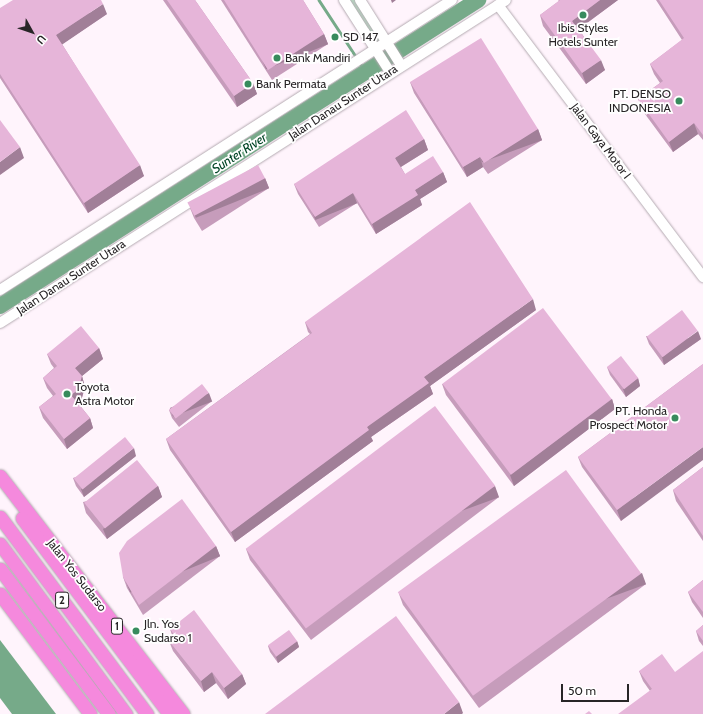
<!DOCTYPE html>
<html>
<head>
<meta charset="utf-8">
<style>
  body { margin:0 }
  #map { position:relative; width:703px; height:714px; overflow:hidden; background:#fff4fc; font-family:Cabin,sans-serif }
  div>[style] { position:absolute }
  .green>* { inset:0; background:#b6dcc3 }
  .water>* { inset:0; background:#76aa89 }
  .stream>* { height:2.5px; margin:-1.25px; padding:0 1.25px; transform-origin:1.25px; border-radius:1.25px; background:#76aa89 }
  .river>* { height:16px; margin:-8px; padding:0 8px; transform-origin:8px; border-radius:8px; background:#76aa89 }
  .roads { filter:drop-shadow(0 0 1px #b5abb2) drop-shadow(0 0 1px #b5abb2) }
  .secondary>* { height:10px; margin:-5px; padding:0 5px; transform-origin:5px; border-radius:5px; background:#fff }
  .highway>* { height:13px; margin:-6.5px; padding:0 6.5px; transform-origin:6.5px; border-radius:6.5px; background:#f589dd }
  .wall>* { inset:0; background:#c69cbb }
  .shaded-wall>* { inset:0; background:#a17f98; transform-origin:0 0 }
  .building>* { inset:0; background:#e6b5d9; transform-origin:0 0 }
  .dots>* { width:11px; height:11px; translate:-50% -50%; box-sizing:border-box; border:2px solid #fff; border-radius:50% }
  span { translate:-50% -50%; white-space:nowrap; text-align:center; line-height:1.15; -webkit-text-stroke:3.5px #fff; paint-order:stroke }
  .shield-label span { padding:1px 3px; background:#fff; border:1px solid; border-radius:3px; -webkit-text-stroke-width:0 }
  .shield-label { font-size:11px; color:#282527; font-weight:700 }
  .poi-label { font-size:12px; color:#282527 }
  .left { translate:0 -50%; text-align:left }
  .right { translate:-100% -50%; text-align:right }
  .street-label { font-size:12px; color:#282527 }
  .water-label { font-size:13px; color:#004425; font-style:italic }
  .north { position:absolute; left:12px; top:12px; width:40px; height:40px; -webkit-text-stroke:3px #fff; paint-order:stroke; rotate:130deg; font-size:11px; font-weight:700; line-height:16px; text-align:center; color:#282527 }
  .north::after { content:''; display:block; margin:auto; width:14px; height:18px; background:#282527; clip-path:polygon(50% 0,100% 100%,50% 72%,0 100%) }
  .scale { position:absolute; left:561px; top:684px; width:68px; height:18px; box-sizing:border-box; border:2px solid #282527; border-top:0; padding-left:5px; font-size:12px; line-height:14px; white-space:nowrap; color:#282527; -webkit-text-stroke:3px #fff; paint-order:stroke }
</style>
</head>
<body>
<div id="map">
  <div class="green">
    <div style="clip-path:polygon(343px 0,360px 0,386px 42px,375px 49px)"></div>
  </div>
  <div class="water">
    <div style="clip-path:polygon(0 640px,56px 714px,12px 714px,0 698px)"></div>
  </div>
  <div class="stream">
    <div style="left:319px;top:0;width:69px;rotate:56.8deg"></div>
    <div style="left:360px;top:63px;width:11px;rotate:56deg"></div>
  </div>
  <div class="river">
    <div style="left:0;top:306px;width:568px;rotate:-32.63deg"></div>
  </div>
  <div class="roads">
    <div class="secondary">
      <div style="left:344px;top:0;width:85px;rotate:57.4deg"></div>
      <div style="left:360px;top:0;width:77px;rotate:57.8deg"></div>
      <div style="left:498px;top:5px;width:341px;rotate:53deg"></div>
      <div style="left:0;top:290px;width:537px;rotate:-32.68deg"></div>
      <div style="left:0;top:323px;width:600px;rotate:-32.55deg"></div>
    </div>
    <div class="highway">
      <div style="left:0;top:476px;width:300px;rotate:52.4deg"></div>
      <div style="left:0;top:517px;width:246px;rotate:53.3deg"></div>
      <div style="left:22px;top:518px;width:245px;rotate:53.1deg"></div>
      <div style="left:0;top:544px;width:212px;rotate:53.5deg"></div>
      <div style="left:0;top:569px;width:181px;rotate:53.1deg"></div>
      <div style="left:0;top:594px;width:150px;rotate:53.1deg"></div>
    </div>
  </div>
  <div class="wall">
    <div style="clip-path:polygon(163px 0,195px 0,253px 83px,257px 94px,237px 107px)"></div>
    <div style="clip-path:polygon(221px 0,303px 0,324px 34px,328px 44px,272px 80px)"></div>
    <div style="clip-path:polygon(558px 0,618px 0,579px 29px,605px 70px,586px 84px,543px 26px,540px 15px,559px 1px)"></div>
    <div style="clip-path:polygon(656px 0,703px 0,703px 140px,698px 134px,673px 152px,642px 110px,638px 99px,660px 83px,654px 74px,650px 64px,682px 40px)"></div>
    <div style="clip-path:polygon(0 8px,107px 14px,62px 44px,144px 176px,88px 213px,0 78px)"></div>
    <div style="clip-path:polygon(410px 82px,538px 129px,542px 140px,488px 174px,483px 167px,467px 177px,414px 93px)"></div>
    <div style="clip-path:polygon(424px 139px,428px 150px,401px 167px,405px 174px,443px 172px,447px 182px,420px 199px,422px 205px,376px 234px,357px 203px,319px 227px,298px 194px,294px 184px)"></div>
    <div style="clip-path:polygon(265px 178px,269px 188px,202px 231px,194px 218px,190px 208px)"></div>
    <div style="clip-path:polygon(536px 310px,430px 386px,433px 394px,371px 437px,373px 441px,235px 542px,170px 450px,166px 439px,310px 334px,308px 332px,305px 322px)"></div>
    <div style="clip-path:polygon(646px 336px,701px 339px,664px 365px,649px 344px)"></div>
    <div style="clip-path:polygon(99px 348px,103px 359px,82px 376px,85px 387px,81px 401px,78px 403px,90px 418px,93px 428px,67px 449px,43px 418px,39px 407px,53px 396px,47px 388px,43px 378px,54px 368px,51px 364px,47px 354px)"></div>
    <div style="clip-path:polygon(703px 364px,621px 521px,582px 467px,578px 457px)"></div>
    <div style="clip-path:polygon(607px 367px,638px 378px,640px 386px,626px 397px,610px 375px)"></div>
    <div style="clip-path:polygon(442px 384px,612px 399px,615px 409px,514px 486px,446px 395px)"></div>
    <div style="clip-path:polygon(212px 401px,179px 427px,172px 418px,169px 410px)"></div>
    <div style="clip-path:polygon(136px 456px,84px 497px,76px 486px,73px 478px)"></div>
    <div style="clip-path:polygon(703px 467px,703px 541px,676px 501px,673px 490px)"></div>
    <div style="clip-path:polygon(158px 486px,162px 497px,107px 539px,86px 513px,83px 502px)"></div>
    <div style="clip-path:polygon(499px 497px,311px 640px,250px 560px,246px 549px)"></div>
    <div style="clip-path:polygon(216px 546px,220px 556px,143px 615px,127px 588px,123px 577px)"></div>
    <div style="clip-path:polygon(703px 580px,703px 618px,692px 602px,688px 592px)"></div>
    <div style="clip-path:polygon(646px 584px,479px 708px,403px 605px,399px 594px)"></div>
    <div style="clip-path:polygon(703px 625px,703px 646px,699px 641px,696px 631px)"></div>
    <div style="clip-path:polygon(170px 629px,242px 674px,246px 684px,228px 699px,216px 683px,204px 692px,173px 651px,169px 641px,173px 638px)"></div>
    <div style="clip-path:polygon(297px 641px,299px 647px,278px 663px,270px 652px,268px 646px)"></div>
    <div style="clip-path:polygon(639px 671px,675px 672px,650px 691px,643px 681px)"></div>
  </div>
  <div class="shaded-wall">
    <div style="clip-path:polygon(391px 0,396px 0,392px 3px)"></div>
    <div style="clip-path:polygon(600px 0,618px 0,576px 31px,572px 21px)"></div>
    <div style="clip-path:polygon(103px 4px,107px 14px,60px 46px,56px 35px)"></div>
    <div style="left:324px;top:34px;width:11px;height:67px;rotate:68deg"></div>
    <div style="clip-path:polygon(601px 60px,605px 70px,586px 84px,582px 73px)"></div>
    <div style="clip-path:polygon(253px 83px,257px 94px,237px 107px,234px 96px)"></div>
    <div style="clip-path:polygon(694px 123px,698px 134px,673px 152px,669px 142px)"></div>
    <div style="left:538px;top:129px;width:12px;height:64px;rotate:70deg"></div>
    <div style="clip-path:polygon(424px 139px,428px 150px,399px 168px,395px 158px)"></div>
    <div style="clip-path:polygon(20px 147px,24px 158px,0 175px,0 162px)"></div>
    <div style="clip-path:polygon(480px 157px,483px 167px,467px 177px,463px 167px)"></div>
    <div style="clip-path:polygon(140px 165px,144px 176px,88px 213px,84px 203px)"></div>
    <div style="clip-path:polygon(443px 172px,447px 182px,420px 199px,422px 205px,376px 234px,372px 224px,415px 190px)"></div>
    <div style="left:265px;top:178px;width:11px;height:79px;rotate:68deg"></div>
    <div style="left:353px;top:193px;width:11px;height:45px;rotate:68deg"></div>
    <div style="clip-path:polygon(533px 299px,536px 310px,430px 386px,433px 394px,371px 437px,373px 441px,235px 542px,231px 532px,367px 427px,424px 377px)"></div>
    <div style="clip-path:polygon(698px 331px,701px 339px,664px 365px,662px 357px)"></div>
    <div style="clip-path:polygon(99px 348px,103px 359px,82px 376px,85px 387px,81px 401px,75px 405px,71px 395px,75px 368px)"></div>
    <div style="clip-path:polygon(638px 378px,640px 386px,626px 397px,623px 389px)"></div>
    <div style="left:209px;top:393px;width:9px;height:42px;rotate:69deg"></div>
    <div style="clip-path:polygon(612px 399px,615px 409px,514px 486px,510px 475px)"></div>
    <div style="clip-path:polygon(90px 418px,93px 428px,67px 449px,64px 439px)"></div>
    <div style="clip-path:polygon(703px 447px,703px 460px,621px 521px,617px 510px)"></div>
    <div style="clip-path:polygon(134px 448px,136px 456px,84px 497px,81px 489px)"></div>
    <div style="clip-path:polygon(158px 486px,162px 497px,107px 539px,103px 529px)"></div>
    <div style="left:495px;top:486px;width:12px;height:236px;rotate:70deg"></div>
    <div style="left:216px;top:546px;width:11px;height:97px;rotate:68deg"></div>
    <div style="left:642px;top:573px;width:12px;height:208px;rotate:70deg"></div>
    <div style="clip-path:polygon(297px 641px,299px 647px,278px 663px,276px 657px)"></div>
    <div style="clip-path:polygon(212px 672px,216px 683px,204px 692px,201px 681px)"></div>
    <div style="clip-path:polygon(242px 674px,246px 684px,228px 699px,224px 688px)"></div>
    <div style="clip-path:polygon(459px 702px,463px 713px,462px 714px,444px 714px)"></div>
  </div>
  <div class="building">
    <div style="clip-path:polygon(13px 0,101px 0,103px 4px,56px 35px,140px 165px,84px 203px,0 74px,0 8px)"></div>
    <div style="clip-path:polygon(167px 0,195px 0,253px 83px,234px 96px)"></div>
    <div style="clip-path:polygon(224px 0,303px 0,324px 34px,268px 70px)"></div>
    <div style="clip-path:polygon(560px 0,600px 0,572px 21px,601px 60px,582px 73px,540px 15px)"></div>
    <div style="clip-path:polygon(659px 0,703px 0,703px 135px,694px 123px,669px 142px,638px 99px,663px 81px,650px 64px,684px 38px)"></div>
    <div style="clip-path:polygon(481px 38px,538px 129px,484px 163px,480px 157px,463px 167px,410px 82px)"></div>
    <div style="clip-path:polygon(406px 110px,424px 139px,395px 158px,405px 174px,433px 156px,443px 172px,415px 190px,418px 195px,372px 224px,353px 193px,315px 217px,294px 184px)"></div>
    <div style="clip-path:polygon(0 120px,20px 147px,0 162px)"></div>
    <div style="left:258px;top:165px;width:15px;height:80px;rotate:62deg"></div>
    <div style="clip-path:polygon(470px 202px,533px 299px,424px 377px,429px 383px,367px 427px,369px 430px,231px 532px,166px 439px,312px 333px,305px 322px)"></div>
    <div style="left:543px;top:308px;width:114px;height:126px;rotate:53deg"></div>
    <div style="left:682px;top:310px;width:26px;height:44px;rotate:53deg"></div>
    <div style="clip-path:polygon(81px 326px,99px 348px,75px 368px,82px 376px,78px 390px,71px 395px,90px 418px,64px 439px,39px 407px,56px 394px,43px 378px,57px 366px,47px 354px)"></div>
    <div style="left:621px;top:356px;width:28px;height:18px;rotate:52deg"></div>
    <div style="clip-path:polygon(703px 364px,703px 447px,617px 510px,578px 457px)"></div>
    <div style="left:202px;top:384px;width:11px;height:42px;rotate:52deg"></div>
    <div style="left:435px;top:406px;width:100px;height:237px;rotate:53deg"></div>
    <div style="left:125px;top:437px;width:14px;height:66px;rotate:51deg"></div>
    <div style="left:137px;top:460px;width:33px;height:68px;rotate:51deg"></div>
    <div style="clip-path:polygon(703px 467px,703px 536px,673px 490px)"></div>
    <div style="left:566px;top:470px;width:128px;height:208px;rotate:54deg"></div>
    <div style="clip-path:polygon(182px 499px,216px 546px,139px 605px,123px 577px,119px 553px,127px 541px)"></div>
    <div style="clip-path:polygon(703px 580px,703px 612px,688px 592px)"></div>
    <div style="clip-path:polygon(194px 610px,242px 674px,224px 688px,212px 672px,201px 681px,169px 641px,175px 636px,170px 629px)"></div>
    <div style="clip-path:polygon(396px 616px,459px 702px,444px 714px,265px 714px)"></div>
    <div style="clip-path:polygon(703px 625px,703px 641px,696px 631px)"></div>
    <div style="left:289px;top:630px;width:14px;height:26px;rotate:54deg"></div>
    <div style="clip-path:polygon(703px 651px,703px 714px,618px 714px,652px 689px,639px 671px,662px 654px,675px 672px)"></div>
    <div style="clip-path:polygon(589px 711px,592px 714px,585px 714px)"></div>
  </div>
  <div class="dots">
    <div style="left:583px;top:15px;background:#388b5d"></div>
    <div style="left:335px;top:37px;background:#388b5d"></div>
    <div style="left:277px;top:58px;background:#388b5d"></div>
    <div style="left:248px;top:84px;background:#388b5d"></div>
    <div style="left:679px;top:101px;background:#388b5d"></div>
    <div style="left:67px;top:394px;background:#388b5d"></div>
    <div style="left:675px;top:418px;background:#388b5d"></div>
    <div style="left:136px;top:631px;background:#388b5d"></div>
  </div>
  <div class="shield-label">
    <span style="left:62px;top:600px">2</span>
    <span style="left:117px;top:626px">1</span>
  </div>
  <div class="poi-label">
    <span style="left:583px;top:35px">Ibis Styles<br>Hotels Sunter</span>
    <span class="left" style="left:343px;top:37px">SD 147</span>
    <span class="left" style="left:285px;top:58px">Bank Mandiri</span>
    <span class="left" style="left:256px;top:84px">Bank Permata</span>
    <span class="right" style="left:671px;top:101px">PT. DENSO<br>INDONESIA</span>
    <span class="left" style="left:75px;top:394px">Toyota<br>Astra Motor</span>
    <span class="right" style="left:667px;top:418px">PT. Honda<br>Prospect Motor</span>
    <span class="left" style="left:144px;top:631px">Jln. Yos<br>Sudarso 1</span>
  </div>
  <div class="street-label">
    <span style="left:343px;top:102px;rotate:-33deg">Jalan Danau Sunter Utara</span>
    <span style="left:601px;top:141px;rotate:53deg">Jalan Gaya Motor I</span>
    <span style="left:71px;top:277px;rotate:-33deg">Jalan Danau Sunter Utara</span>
    <span style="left:77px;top:575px;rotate:52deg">Jalan Yos Sudarso</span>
  </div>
  <div class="water-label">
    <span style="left:239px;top:153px;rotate:-33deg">Sunter River</span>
  </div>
  <div class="north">U</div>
  <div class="scale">50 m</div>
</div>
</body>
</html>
